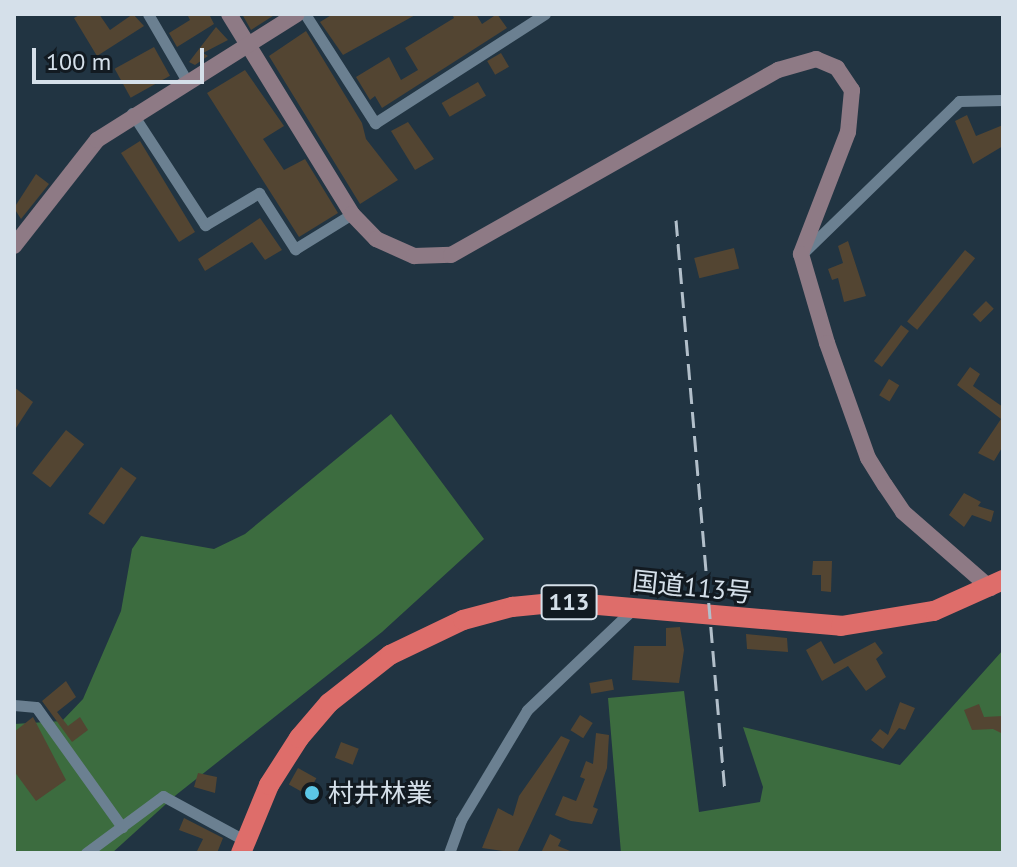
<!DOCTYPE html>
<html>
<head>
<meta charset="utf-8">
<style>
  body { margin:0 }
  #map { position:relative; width:1017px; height:867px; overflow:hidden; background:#213442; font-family:"PT Sans","Noto Sans JP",sans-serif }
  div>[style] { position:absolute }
  .forest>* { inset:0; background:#3c6c3f }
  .building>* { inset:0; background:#534532; transform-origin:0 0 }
  .street>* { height:11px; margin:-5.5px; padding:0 5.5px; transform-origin:5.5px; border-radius:5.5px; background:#6b8091 }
  .secondary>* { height:16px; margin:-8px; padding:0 8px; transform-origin:8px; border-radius:8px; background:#8e7a85 }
  .highway>* { height:20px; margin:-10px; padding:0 10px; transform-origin:10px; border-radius:10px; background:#de6d6a }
  .rail>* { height:3px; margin-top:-1.5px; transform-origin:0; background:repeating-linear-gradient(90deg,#b2bfca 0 16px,transparent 0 24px) }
  .dots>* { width:22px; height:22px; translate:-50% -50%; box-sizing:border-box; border:4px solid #121a21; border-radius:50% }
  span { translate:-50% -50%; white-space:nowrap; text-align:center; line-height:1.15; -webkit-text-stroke:6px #121a21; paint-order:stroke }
  .shield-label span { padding:2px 6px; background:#121a21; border:2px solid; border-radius:6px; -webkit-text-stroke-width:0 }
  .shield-label { font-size:24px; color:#d5e0ea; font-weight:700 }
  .street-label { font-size:26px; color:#d5e0ea }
  .poi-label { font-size:26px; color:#d5e0ea }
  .left { translate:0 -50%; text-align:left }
  .frame { position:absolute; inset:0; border:16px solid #d5e0ea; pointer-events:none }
  .scale { position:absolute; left:32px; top:48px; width:172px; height:36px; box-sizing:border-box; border:4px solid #d5e0ea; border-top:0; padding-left:10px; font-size:24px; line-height:28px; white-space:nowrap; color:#d5e0ea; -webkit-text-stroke:6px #121a21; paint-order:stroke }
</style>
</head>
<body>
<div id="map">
  <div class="forest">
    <div style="clip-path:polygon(391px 414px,484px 539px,382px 632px,176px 795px,112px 853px,14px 853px,14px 724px,62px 721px,83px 699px,121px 611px,132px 549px,141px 536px,214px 549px,245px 534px)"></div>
    <div style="clip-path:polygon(1003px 650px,1003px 853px,621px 853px,608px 698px,684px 691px,699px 812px,760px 802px,763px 787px,743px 727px,900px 765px)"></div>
  </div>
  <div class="building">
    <div style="clip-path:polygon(81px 14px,99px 14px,110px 30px,133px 14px,144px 26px,97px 56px,74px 18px)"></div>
    <div style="clip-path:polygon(187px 14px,209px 14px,214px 24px,177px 47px,169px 33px,190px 20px)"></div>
    <div style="clip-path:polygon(242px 14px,276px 14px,251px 30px)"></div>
    <div style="clip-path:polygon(333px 14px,417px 14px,343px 55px,320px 22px)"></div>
    <div style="clip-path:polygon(452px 14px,476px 14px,482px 24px,497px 14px,507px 28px,382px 108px,375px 96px,370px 100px,356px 77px,389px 57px,401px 80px,418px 70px,405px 48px,454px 18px)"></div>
    <div style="clip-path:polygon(216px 27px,228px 40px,203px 53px,208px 56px,195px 65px,189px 62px)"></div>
    <div style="clip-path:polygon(306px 31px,362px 123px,366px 139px,398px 180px,360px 204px,269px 56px)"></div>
    <div style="left:154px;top:47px;width:33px;height:45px;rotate:61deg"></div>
    <div style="left:501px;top:53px;width:16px;height:16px;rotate:60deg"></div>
    <div style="clip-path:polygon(245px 70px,284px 126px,263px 139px,284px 170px,305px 159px,338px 213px,299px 237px,207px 93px)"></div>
    <div style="left:478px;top:82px;width:16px;height:42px;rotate:60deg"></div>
    <div style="clip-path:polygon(967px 115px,976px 136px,1003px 125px,1003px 146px,973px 164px,955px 121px)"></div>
    <div style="clip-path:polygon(408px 122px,434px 159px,415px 170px,391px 131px)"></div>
    <div style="clip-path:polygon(140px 141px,195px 232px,179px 242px,121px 153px)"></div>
    <div style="clip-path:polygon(36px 174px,49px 184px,21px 219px,14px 208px)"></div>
    <div style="clip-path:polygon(260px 218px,282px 250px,265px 260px,252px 242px,205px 271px,198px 259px)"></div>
    <div style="clip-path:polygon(848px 241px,866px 296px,844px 302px,838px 278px,832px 280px,828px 269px,843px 263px,838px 246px)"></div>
    <div style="left:734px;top:248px;width:21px;height:41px;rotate:76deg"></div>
    <div style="left:965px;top:250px;width:13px;height:92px;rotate:39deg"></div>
    <div style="left:986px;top:301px;width:11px;height:19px;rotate:45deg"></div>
    <div style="left:901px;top:325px;width:10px;height:45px;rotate:37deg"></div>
    <div style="clip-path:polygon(970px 367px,980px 374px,973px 386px,1003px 407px,1003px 446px,994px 461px,978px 453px,1001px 419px,957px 385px)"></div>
    <div style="left:889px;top:379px;width:12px;height:19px;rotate:31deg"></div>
    <div style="clip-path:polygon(14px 387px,33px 402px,14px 431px)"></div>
    <div style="left:66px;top:430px;width:23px;height:55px;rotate:38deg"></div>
    <div style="left:121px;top:467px;width:19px;height:57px;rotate:35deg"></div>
    <div style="clip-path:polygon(964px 493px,981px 502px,978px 506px,994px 511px,991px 522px,972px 515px,964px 527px,949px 515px)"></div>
    <div style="clip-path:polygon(813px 561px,832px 561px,831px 592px,821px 591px,821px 575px,812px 575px)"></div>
    <div style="clip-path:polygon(680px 627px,684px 650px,679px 683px,632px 680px,634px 646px,666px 646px,666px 628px)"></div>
    <div style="clip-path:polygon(746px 634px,787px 638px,788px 652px,747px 649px)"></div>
    <div style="clip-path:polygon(821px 641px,834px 664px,875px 642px,883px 653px,876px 659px,886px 677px,866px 691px,848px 666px,822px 681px,806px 650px)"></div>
    <div style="left:612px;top:679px;width:11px;height:23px;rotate:80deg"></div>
    <div style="clip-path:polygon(66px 681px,76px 697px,57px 712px,68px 726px,80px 717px,88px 730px,72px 742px,42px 701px)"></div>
    <div style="clip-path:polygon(900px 702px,915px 708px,905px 730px,899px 728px,883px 749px,871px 740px,880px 729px,888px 735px)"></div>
    <div style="clip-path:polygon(979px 704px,984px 717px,1003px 716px,1003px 734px,993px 729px,972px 730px,964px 710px)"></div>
    <div style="left:580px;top:715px;width:15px;height:18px;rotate:32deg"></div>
    <div style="clip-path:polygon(33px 717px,66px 780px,36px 801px,14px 771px,14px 732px)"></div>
    <div style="clip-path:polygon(596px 733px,609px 735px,607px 768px,593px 807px,598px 809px,592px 824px,571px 821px,555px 815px,563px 796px,576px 801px,585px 779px,580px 777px,586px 761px,593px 764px)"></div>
    <div style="clip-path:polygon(561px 736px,570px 740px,517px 853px,482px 848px,498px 808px,513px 816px,519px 796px)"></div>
    <div style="left:341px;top:742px;width:19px;height:17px;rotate:21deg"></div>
    <div style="left:298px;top:768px;width:21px;height:19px;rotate:29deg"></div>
    <div style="clip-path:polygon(198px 773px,217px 777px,215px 793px,194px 787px)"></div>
    <div style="clip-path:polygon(184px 818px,223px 838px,217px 853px,196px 853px,203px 839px,179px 830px)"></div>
    <div style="clip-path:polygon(550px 834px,561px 840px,558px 846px,575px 853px,541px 853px)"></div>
  </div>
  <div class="street">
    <div style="left:148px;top:14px;width:78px;rotate:59.8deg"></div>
    <div style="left:305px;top:14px;width:130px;rotate:57.3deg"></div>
    <div style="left:375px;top:123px;width:202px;rotate:-32.7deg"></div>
    <div style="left:132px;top:113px;width:134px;rotate:56.9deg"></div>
    <div style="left:205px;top:225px;width:63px;rotate:-30.7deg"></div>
    <div style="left:259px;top:193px;width:67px;rotate:57.3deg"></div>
    <div style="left:295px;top:249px;width:67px;rotate:-31.6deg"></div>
    <div style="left:805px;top:251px;width:215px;rotate:-44.2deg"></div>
    <div style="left:959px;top:101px;width:44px;rotate:-1.3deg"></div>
    <div style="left:14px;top:705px;width:22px;rotate:5deg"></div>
    <div style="left:36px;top:707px;width:148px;rotate:54.4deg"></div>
    <div style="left:86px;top:853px;width:96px;rotate:-36.5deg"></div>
    <div style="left:163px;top:796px;width:94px;rotate:28.5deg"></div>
    <div style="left:449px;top:853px;width:35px;rotate:-70deg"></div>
    <div style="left:461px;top:820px;width:128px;rotate:-59deg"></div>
    <div style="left:527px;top:710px;width:148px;rotate:-43.6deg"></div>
  </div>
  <div class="secondary">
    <div style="left:229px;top:14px;width:235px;rotate:58.4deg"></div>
    <div style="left:352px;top:214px;width:35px;rotate:46deg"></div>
    <div style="left:376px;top:239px;width:42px;rotate:24.1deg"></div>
    <div style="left:414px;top:256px;width:37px;rotate:-2deg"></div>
    <div style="left:451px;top:255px;width:376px;rotate:-29.5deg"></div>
    <div style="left:778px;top:70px;width:40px;rotate:-16deg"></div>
    <div style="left:816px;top:59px;width:23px;rotate:23deg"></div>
    <div style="left:837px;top:68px;width:27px;rotate:56deg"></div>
    <div style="left:852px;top:90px;width:42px;rotate:95.4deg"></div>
    <div style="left:848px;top:132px;width:131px;rotate:111.1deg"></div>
    <div style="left:801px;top:254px;width:93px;rotate:73.7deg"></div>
    <div style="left:827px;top:343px;width:122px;rotate:70.4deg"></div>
    <div style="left:868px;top:458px;width:32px;rotate:58deg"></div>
    <div style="left:885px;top:485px;width:32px;rotate:56deg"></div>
    <div style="left:903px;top:512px;width:116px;rotate:41.1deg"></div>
    <div style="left:14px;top:246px;width:135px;rotate:-51.9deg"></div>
    <div style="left:97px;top:140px;width:236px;rotate:-32.2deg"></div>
  </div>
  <div class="highway">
    <div style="left:241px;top:853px;width:74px;rotate:-67.6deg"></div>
    <div style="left:269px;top:785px;width:56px;rotate:-57.4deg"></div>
    <div style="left:299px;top:738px;width:46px;rotate:-49.4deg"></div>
    <div style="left:329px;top:703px;width:78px;rotate:-38.2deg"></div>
    <div style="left:390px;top:655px;width:81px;rotate:-25.6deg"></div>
    <div style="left:463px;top:620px;width:51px;rotate:-14.9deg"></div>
    <div style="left:512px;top:607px;width:51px;rotate:-5.6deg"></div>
    <div style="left:563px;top:602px;width:279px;rotate:4.9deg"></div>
    <div style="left:841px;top:626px;width:94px;rotate:-9.2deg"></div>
    <div style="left:934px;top:611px;width:76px;rotate:-24.2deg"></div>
  </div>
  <div class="rail">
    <div style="left:676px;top:220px;width:575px;rotate:85.11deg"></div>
  </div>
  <div class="dots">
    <div style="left:312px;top:793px;background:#5cc7e7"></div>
  </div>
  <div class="shield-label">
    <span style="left:569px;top:602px">113</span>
  </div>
  <div class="street-label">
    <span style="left:692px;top:587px;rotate:6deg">国道113号</span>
  </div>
  <div class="poi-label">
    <span class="left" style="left:328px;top:793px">村井林業</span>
  </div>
  <div class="frame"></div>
  <div class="scale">100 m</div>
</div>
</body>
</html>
